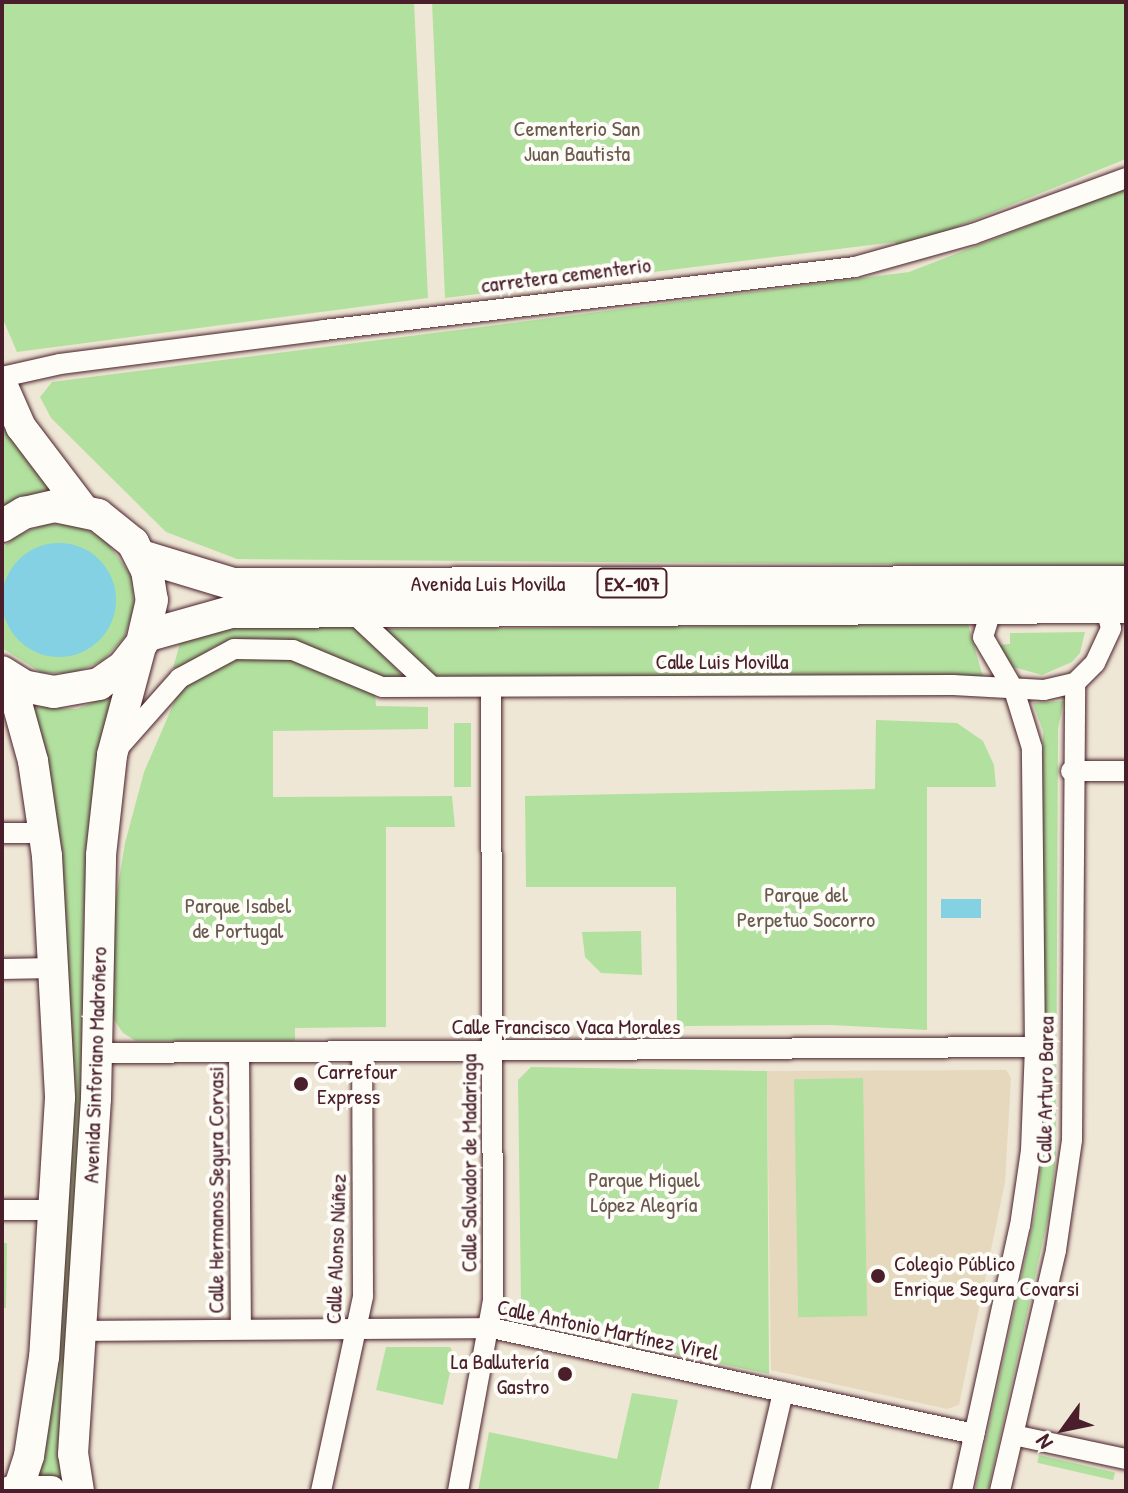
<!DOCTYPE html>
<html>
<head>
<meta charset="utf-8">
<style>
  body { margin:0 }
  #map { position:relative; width:1128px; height:1493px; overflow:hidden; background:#efe7d5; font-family:"Patrick Hand",sans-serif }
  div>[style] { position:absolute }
  .built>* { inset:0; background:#e5d8bd }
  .green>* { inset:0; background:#b2e19f; transform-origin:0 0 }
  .water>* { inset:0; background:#84d1e3; transform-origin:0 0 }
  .round { border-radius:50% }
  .roads { filter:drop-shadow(0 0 2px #4a1f2b) drop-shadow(0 0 2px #4a1f2b) }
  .street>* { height:20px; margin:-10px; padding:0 10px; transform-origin:10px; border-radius:10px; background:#fdfcf7 }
  .secondary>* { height:30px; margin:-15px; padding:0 15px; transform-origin:15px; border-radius:15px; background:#fdfcf7 }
  .primary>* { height:32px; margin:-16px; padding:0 16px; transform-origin:16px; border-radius:16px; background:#fdfcf7 }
  .dots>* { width:22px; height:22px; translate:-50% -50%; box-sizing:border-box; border:4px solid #fdfcf7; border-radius:50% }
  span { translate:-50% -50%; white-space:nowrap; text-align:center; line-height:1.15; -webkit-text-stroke:8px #fdfcf7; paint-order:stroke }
  .shield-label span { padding:2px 6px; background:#fdfcf7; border:2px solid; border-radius:6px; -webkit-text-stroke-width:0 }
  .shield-label { font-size:20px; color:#4a1f2b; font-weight:700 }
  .park-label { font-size:22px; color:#69594e }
  .street-label { font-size:22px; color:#4a1f2b }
  .poi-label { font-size:22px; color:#4a1f2b }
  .left { translate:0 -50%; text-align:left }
  .right { translate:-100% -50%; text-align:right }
  .frame { position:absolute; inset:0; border:4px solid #4a1f2b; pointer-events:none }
  .north { position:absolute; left:1024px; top:1389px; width:80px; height:80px; -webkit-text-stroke:6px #fdfcf7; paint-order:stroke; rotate:237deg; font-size:22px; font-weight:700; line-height:32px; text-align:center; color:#4a1f2b }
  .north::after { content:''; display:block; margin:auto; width:28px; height:36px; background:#4a1f2b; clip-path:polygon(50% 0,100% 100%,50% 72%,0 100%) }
</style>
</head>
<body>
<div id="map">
  <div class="built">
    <div style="clip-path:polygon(1006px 1070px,1011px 1078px,1005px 1182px,959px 1405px,947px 1409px,771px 1370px,767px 1071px)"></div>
  </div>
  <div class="green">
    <div style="clip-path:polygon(2px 2px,414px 2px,428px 298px,17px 352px,2px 317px)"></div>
    <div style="clip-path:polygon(432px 2px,1126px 2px,1126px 159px,899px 250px,895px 242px,445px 298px)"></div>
    <div style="clip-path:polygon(1126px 188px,1126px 566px,237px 559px,166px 532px,51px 418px,40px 397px,52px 382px,909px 272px)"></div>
    <div style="clip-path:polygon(2px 409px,60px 493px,2px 509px)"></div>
    <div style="clip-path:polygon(45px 524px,76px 525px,105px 539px,132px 577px,134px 609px,124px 638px,102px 661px,73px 673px,42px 673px,2px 648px,2px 549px,16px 536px)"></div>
    <div style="clip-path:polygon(351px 621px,406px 679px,384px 680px,263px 638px,215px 646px,179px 670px,173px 668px,180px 643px,206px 627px)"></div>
    <div style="clip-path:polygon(968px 624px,983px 677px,435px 679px,380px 629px)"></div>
    <div style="clip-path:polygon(1085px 632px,1080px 653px,1072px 662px,1042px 675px,1013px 667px,997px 645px,1010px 644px,1010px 633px)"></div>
    <div style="clip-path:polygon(252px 654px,300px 662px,375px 694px,376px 706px,428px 707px,428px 729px,273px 731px,273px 797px,452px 796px,455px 827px,386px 827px,386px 1027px,295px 1028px,295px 1041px,136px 1041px,123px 1033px,113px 1018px,112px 923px,125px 843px,144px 772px,179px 691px,212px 665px)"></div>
    <div style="clip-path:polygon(121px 691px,99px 747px,84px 906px,82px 1113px,65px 1480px,35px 1474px,67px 1113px,30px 706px,77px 709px)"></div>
    <div style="clip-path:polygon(1064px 701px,1058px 728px,1056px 1156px,1050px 1209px,988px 1491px,975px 1491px,1037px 1205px,1042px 1154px,1043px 731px,1033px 703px)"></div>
    <div style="clip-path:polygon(876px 720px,957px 723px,983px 741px,994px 765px,996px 787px,927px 787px,927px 1030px,831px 1025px,686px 1026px,677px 1031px,676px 887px,526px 887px,525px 796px,875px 789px)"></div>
    <div style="left:454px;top:723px;width:17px;height:64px"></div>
    <div style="clip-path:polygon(641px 931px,642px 975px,601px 973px,585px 957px,582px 932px)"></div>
    <div style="clip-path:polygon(531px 1067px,767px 1071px,769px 1374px,534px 1324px,521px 1303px,518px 1080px)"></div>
    <div style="left:863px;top:1078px;width:238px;height:69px;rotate:89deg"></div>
    <div style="clip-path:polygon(2px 1243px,7px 1243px,6px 1308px,2px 1308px)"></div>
    <div style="clip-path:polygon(386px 1347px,450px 1347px,454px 1354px,443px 1405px,376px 1390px)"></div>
    <div style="clip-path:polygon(632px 1393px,678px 1400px,658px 1491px,478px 1491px,489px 1432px,617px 1459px)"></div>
    <div style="left:1039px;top:1455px;width:78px;height:8px;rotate:13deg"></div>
  </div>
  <div class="water">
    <div class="round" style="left:2px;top:543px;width:114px;height:114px"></div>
    <div style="left:941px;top:899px;width:40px;height:19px"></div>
  </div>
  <div class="roads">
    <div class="street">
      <div style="left:2px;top:377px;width:59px;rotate:-12.6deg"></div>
      <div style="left:60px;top:364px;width:266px;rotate:-7.3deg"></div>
      <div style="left:324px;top:330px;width:535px;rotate:-6.77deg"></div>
      <div style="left:855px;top:267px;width:123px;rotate:-15.6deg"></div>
      <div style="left:973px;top:234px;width:163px;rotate:-20.1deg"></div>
      <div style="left:352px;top:612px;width:108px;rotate:43.1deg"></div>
      <div style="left:117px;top:749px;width:95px;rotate:-48.4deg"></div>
      <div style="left:180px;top:678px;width:61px;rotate:-28.2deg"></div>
      <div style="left:234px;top:649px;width:59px;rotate:1deg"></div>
      <div style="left:293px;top:650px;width:96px;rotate:22.6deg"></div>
      <div style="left:382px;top:687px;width:571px;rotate:-0.2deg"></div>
      <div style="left:953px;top:685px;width:91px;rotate:3.1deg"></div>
      <div style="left:1044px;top:690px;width:32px;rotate:-13deg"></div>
      <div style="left:1075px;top:683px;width:28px;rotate:-45deg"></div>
      <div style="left:1095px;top:663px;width:38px;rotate:-65deg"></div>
      <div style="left:1111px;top:628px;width:30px;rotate:-105deg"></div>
      <div style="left:1071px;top:771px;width:55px"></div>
      <div style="left:2px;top:833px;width:42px"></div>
      <div style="left:2px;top:969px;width:52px;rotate:-1.1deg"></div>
      <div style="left:97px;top:1053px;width:938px;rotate:-0.37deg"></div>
      <div style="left:239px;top:1053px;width:274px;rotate:89.6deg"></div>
      <div style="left:2px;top:1210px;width:51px"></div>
      <div style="left:82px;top:1331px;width:410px;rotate:-0.4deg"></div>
      <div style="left:492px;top:1328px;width:494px;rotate:12.4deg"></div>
      <div style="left:1014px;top:1435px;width:115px;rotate:12.1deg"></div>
      <div style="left:321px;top:1491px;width:199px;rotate:-77.8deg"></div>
      <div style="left:363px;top:1296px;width:244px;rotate:-90.2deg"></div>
      <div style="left:458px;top:1491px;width:193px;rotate:-79.6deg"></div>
      <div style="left:493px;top:1301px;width:613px;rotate:-90.19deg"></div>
      <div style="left:760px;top:1491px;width:102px;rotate:-76.9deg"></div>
      <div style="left:962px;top:1491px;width:271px;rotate:-77.7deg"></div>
      <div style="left:1020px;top:1226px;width:76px;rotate:-81.7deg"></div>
      <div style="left:1031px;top:1151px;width:104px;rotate:-87.8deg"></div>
      <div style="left:1035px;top:1047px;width:299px;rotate:-90.6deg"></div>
      <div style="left:1032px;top:748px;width:61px;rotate:-107.2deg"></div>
      <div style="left:1014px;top:690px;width:61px;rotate:-120.3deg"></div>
      <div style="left:983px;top:637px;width:37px;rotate:-73deg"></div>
      <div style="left:1000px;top:1491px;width:247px;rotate:-76.9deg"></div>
      <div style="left:1056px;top:1250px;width:111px;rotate:-81.7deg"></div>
      <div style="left:1072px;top:1140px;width:457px;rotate:-89.6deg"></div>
    </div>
    <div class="secondary">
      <div style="left:2px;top:384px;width:47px;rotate:66.2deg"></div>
      <div style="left:21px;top:427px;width:104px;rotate:52.8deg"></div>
      <div style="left:10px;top:678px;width:86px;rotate:74.5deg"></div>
      <div style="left:33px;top:761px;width:96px;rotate:81.6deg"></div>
      <div style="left:47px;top:856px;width:242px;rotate:86.9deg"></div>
      <div style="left:60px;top:1098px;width:259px;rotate:93.5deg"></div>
      <div style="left:44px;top:1357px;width:100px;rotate:98.6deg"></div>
      <div style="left:29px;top:1456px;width:35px;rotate:108deg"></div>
      <div style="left:11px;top:1491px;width:40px"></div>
      <div style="left:79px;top:1491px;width:37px;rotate:-99deg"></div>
      <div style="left:73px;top:1454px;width:356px;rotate:-86.3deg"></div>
      <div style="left:96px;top:1099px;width:244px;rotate:-88.8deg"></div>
      <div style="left:101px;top:855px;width:101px;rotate:-83.7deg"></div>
      <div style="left:112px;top:755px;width:116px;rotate:-75deg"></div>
    </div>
    <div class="primary">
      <div style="left:2px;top:526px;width:26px;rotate:-31deg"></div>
      <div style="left:24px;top:513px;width:32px;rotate:-13deg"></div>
      <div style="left:55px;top:506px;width:44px;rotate:11.8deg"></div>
      <div style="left:98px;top:515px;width:45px;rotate:38.7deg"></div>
      <div style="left:133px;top:543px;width:30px;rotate:63deg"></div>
      <div style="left:147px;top:570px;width:30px;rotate:81deg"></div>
      <div style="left:152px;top:600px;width:44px;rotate:103.1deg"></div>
      <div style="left:142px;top:643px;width:31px;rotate:128deg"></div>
      <div style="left:123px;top:667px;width:29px;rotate:145deg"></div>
      <div style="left:99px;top:684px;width:46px;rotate:169.9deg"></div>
      <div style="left:54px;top:692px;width:31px;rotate:-169deg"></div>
      <div style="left:24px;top:686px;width:26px;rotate:-148deg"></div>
      <div style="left:141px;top:556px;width:96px;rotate:16.9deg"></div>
      <div style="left:233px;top:584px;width:893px;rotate:-0.13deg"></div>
      <div style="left:145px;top:636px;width:89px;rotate:-15.6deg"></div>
      <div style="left:231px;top:612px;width:895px;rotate:-0.32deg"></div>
    </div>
  </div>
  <div class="dots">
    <div style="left:301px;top:1084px;background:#4a1f2b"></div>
    <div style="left:878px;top:1276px;background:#4a1f2b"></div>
    <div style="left:565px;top:1374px;background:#4a1f2b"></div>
  </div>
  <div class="shield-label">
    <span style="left:632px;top:583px">EX-107</span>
  </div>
  <div class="park-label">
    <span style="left:577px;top:141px">Cementerio San<br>Juan Bautista</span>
    <span style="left:806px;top:907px">Parque del<br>Perpetuo Socorro</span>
    <span style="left:238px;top:918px">Parque Isabel<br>de Portugal</span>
    <span style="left:644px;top:1192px">Parque Miguel<br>López Alegría</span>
  </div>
  <div class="street-label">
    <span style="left:566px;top:275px;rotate:-7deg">carretera cementerio</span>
    <span style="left:488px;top:584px">Avenida Luis Movilla</span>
    <span style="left:722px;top:662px">Calle Luis Movilla</span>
    <span style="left:566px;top:1027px">Calle Francisco Vaca Morales</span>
    <span style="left:95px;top:1065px;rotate:-88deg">Avenida Sinforiano Madroñero</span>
    <span style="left:1045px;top:1090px;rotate:-89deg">Calle Arturo Barea</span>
    <span style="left:469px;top:1163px;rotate:-90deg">Calle Salvador de Madariaga</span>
    <span style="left:216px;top:1190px;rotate:-90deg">Calle Hermanos Segura Corvasi</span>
    <span style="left:336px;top:1249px;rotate:-88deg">Calle Alonso Núñez</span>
    <span style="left:608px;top:1330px;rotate:12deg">Calle Antonio Martínez Virel</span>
  </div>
  <div class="poi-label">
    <span class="left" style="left:317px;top:1084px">Carrefour<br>Express</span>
    <span class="left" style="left:894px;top:1276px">Colegio Público<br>Enrique Segura Covarsi</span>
    <span class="right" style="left:549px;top:1374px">La Ballutería<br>Gastro</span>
  </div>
  <div class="frame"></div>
  <div class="north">N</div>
</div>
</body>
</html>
